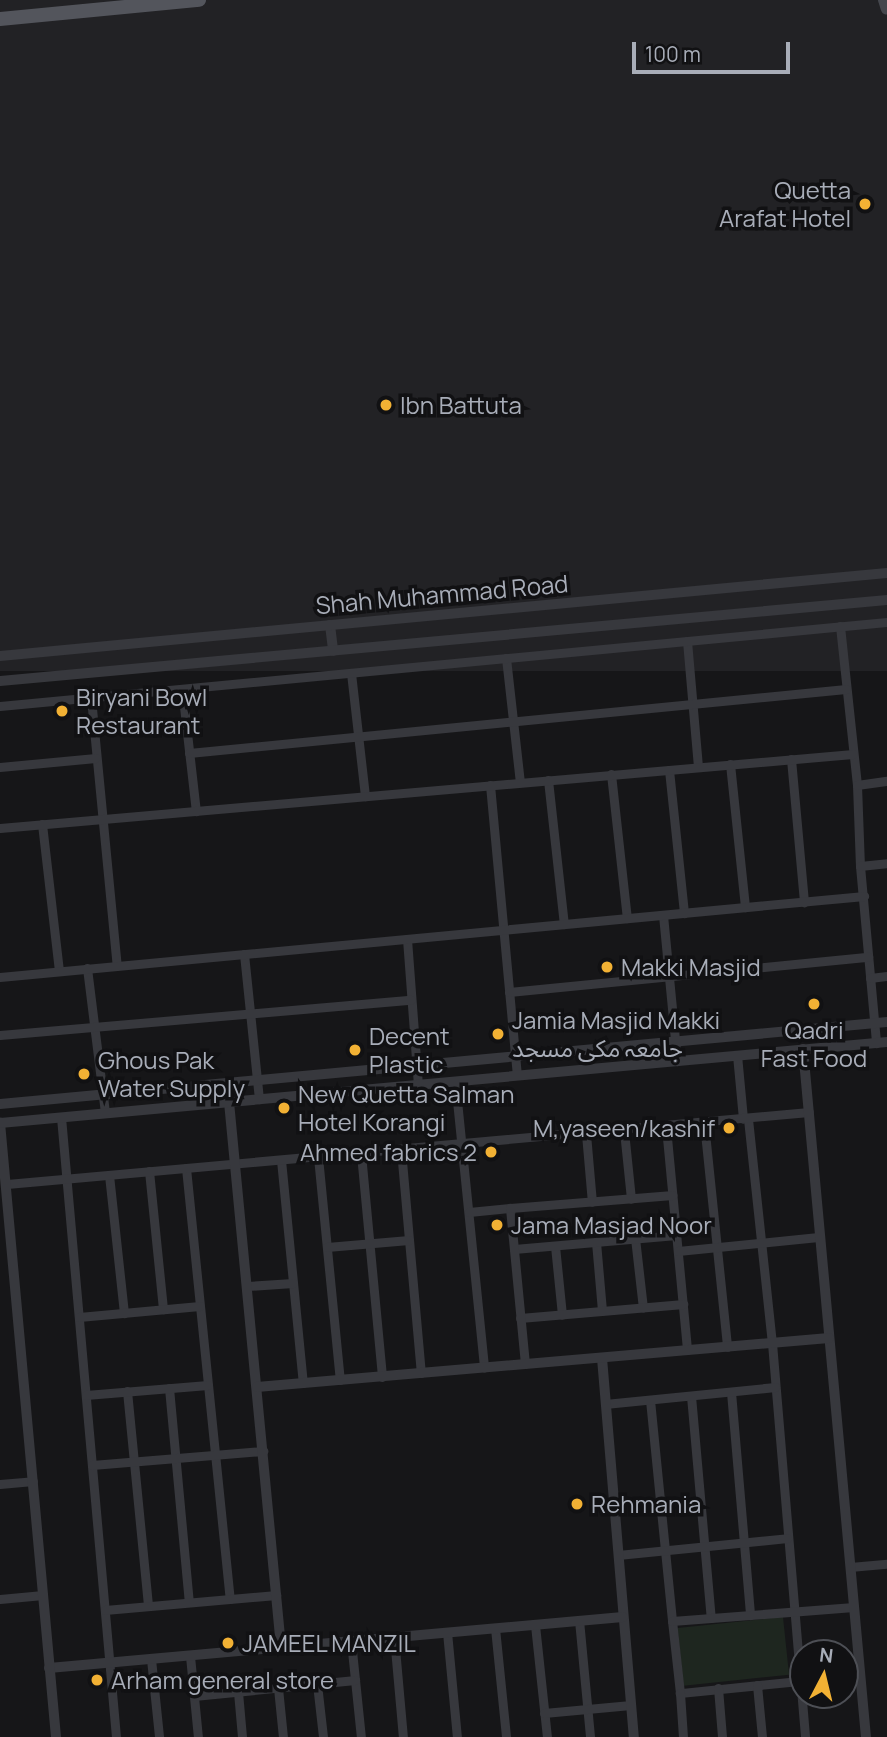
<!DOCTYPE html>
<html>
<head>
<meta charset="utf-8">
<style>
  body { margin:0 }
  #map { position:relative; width:887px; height:1737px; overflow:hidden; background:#161618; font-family:Manrope,"Noto Sans Arabic",sans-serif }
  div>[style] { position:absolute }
  .built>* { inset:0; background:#222225; transform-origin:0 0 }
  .green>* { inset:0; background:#1e261f; transform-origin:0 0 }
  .minor>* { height:9px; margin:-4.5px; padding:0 4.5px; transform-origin:4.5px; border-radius:4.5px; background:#37383d }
  .tertiary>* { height:10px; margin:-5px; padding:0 5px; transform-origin:5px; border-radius:5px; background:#37383d }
  .secondary>* { height:12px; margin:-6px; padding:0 6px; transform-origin:6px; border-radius:6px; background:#45474d }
  .primary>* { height:14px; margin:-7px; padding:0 7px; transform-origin:7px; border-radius:7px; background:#53555c }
  .dots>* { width:19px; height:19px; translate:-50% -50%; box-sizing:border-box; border:4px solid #111113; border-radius:50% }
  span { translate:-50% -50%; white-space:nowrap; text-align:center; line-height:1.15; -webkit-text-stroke:7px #111113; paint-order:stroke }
  .poi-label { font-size:24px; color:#a8adb8 }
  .right { translate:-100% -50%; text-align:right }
  .left { translate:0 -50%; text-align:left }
  .street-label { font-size:24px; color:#a8adb8 }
  .north { position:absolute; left:789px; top:1639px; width:70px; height:70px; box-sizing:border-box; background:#111113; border:2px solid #4d4f55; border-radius:50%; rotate:7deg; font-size:19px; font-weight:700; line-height:28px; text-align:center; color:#a8adb8 }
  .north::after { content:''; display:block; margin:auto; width:24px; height:32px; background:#f2b134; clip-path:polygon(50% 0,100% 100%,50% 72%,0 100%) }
  .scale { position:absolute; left:632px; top:42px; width:158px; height:32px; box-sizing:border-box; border:4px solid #a8adb8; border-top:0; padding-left:9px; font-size:21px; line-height:24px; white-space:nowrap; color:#a8adb8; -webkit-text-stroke:5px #111113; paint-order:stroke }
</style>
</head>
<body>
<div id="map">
  <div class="built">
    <div style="left:0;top:0;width:887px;height:671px"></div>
  </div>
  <div class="green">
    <div style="left:783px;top:1617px;width:58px;height:106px;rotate:84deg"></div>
  </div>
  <div class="minor">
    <div style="left:840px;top:626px;width:160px;rotate:83.9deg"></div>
    <div style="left:857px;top:785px;width:81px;rotate:87.9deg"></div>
    <div style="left:860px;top:866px;width:178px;rotate:84.8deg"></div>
    <div style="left:687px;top:641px;width:126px;rotate:85deg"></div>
    <div style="left:506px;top:658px;width:125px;rotate:83.6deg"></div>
    <div style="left:351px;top:673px;width:124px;rotate:83.5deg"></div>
    <div style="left:182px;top:689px;width:123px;rotate:83.5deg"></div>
    <div style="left:91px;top:698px;width:269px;rotate:84.5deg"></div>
    <div style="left:0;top:706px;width:891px;rotate:-5.41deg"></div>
    <div style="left:189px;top:753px;width:660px;rotate:-5.56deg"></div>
    <div style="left:791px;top:759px;width:144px;rotate:84.8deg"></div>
    <div style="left:730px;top:764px;width:144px;rotate:84deg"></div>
    <div style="left:0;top:767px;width:96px;rotate:-5.4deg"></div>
    <div style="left:669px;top:770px;width:144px;rotate:84deg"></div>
    <div style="left:611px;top:774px;width:145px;rotate:83.7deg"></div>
    <div style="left:548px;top:780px;width:145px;rotate:83.7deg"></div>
    <div style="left:490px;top:785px;width:291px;rotate:84.7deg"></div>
    <div style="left:857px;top:785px;width:30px;rotate:-8deg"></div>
    <div style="left:42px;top:824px;width:148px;rotate:83.4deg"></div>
    <div style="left:0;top:828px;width:856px;rotate:-4.96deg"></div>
    <div style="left:860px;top:866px;width:27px;rotate:-6deg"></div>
    <div style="left:663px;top:915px;width:147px;rotate:84.5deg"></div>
    <div style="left:407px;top:939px;width:146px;rotate:85.7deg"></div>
    <div style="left:244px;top:954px;width:146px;rotate:84.1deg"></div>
    <div style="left:87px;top:968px;width:146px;rotate:82.9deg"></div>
    <div style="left:0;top:977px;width:868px;rotate:-5.36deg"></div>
    <div style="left:870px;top:978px;width:17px;rotate:-7deg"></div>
    <div style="left:509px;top:992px;width:361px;rotate:-5.6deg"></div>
    <div style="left:0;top:1035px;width:412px;rotate:-4.9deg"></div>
    <div style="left:737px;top:1055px;width:64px;rotate:84.6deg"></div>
    <div style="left:455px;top:1081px;width:288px;rotate:84.2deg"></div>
    <div style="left:61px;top:1117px;width:622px;rotate:84.93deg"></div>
    <div style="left:748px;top:1119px;width:225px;rotate:83.9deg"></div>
    <div style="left:772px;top:1343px;width:395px;rotate:85.2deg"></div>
    <div style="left:704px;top:1123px;width:225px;rotate:84.1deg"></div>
    <div style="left:666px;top:1127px;width:224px;rotate:84.6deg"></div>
    <div style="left:624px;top:1131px;width:68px;rotate:84.1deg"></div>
    <div style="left:586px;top:1134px;width:68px;rotate:85deg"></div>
    <div style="left:401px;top:1150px;width:224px;rotate:84.9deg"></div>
    <div style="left:361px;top:1154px;width:224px;rotate:84.6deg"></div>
    <div style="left:318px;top:1157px;width:224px;rotate:84.4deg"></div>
    <div style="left:281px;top:1160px;width:224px;rotate:84.4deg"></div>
    <div style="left:186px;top:1168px;width:433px;rotate:84.2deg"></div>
    <div style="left:149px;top:1171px;width:139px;rotate:84.2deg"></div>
    <div style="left:109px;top:1175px;width:139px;rotate:83.8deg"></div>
    <div style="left:7px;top:1184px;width:805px;rotate:-5.13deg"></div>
    <div style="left:469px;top:1212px;width:41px;rotate:-5.6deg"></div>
    <div style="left:635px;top:1238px;width:70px;rotate:83.5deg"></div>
    <div style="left:596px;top:1242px;width:69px;rotate:85deg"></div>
    <div style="left:555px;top:1246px;width:69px;rotate:84.2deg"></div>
    <div style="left:327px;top:1247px;width:82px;rotate:-4.9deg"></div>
    <div style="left:514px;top:1249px;width:163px;rotate:-4.9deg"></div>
    <div style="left:678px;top:1251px;width:141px;rotate:-5.7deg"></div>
    <div style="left:248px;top:1286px;width:45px;rotate:-3.8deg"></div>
    <div style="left:79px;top:1317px;width:121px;rotate:-5.2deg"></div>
    <div style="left:520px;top:1318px;width:164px;rotate:-4.9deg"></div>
    <div style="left:525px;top:1364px;width:157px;rotate:-95.5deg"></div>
    <div style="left:510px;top:1208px;width:163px;rotate:-4.6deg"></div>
    <div style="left:169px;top:1388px;width:215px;rotate:84.7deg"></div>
    <div style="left:127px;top:1391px;width:216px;rotate:84.4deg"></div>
    <div style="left:731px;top:1392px;width:224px;rotate:85.1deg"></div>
    <div style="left:86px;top:1395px;width:122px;rotate:-4.7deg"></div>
    <div style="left:691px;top:1396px;width:223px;rotate:84.9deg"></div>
    <div style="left:650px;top:1400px;width:222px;rotate:84.3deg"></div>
    <div style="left:605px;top:1404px;width:171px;rotate:-5.7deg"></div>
    <div style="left:92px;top:1465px;width:172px;rotate:-4.7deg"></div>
    <div style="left:0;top:1484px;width:33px;rotate:-5deg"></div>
    <div style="left:618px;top:1555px;width:170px;rotate:-5.7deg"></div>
    <div style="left:850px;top:1567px;width:37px;rotate:-5deg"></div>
    <div style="left:0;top:1599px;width:43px;rotate:-5.3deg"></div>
    <div style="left:105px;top:1610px;width:172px;rotate:-5deg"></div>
    <div style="left:579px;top:1620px;width:118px;rotate:84.6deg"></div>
    <div style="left:535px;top:1625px;width:113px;rotate:83.9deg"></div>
    <div style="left:495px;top:1628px;width:110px;rotate:84.2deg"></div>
    <div style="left:447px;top:1632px;width:105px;rotate:84.6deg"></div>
    <div style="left:394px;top:1637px;width:100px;rotate:84.9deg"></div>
    <div style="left:351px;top:1641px;width:97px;rotate:84.1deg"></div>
    <div style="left:190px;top:1656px;width:81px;rotate:84.4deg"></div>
    <div style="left:151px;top:1659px;width:78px;rotate:84.1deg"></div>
    <div style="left:799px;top:1681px;width:120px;rotate:174.2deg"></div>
    <div style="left:680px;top:1693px;width:72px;rotate:-96.3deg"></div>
    <div style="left:672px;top:1621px;width:182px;rotate:-4.4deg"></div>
    <div style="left:317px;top:1684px;width:53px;rotate:83.5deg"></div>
    <div style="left:757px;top:1685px;width:52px;rotate:84.5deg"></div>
    <div style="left:278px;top:1688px;width:49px;rotate:84.2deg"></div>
    <div style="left:718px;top:1688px;width:49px;rotate:85.3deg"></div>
    <div style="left:238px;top:1692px;width:45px;rotate:84.9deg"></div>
    <div style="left:680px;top:1693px;width:44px;rotate:86.1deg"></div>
    <div style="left:194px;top:1696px;width:162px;rotate:-5.7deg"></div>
    <div style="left:544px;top:1713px;width:87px;rotate:-5.3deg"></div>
  </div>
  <div class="tertiary">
    <div style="left:330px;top:625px;width:26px;rotate:83deg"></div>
    <div style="left:0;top:656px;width:891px;rotate:-5.35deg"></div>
    <div style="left:0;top:681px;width:891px;rotate:-5.22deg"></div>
    <div style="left:803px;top:1049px;width:691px;rotate:84.77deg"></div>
    <div style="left:229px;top:1102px;width:547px;rotate:84.55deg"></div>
    <div style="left:0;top:1104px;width:891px;rotate:-5.28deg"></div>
    <div style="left:602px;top:1358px;width:380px;rotate:85.2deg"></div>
    <div style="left:257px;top:1387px;width:574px;rotate:-4.9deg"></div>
    <div style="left:49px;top:1668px;width:576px;rotate:-5.08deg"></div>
    <div style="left:56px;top:1737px;width:617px;rotate:-95.21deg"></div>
    <div style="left:0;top:1123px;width:891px;rotate:-5.22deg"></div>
  </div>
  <div class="secondary">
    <div style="left:884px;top:0;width:9px;rotate:72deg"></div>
  </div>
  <div class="primary">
    <div style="left:0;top:19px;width:200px;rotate:-5.5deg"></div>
  </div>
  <div class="dots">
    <div style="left:865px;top:204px;background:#f2b134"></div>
    <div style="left:386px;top:405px;background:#f2b134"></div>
    <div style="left:62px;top:711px;background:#f2b134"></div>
    <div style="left:607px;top:967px;background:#f2b134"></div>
    <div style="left:814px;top:1004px;background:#f2b134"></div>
    <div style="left:498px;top:1034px;background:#f2b134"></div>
    <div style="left:355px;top:1050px;background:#f2b134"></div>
    <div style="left:84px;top:1074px;background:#f2b134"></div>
    <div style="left:284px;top:1108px;background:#f2b134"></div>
    <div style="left:729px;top:1128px;background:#f2b134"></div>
    <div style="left:491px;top:1152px;background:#f2b134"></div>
    <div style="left:497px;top:1225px;background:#f2b134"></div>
    <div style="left:577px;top:1504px;background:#f2b134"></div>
    <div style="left:228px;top:1643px;background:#f2b134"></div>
    <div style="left:97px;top:1680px;background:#f2b134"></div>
  </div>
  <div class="poi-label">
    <span class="right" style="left:851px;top:204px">Quetta<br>Arafat Hotel</span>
    <span class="left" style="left:400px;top:405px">Ibn Battuta</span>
    <span class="left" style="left:76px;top:711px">Biryani Bowl<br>Restaurant</span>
    <span class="left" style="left:621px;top:967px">Makki Masjid</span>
    <span class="left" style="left:512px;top:1034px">Jamia Masjid Makki<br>جامعہ مکی مسجد</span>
    <span style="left:814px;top:1044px">Qadri<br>Fast Food</span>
    <span class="left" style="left:369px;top:1050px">Decent<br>Plastic</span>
    <span class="left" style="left:98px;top:1074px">Ghous Pak<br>Water Supply</span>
    <span class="left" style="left:298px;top:1108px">New Quetta Salman<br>Hotel Korangi</span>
    <span class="right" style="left:715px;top:1128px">M,yaseen/kashif</span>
    <span class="right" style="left:477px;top:1152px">Ahmed fabrics 2</span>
    <span class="left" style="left:511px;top:1225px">Jama Masjad Noor</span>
    <span class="left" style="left:591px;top:1504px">Rehmania</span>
    <span class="left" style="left:242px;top:1643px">JAMEEL MANZIL</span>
    <span class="left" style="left:111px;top:1680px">Arham general store</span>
  </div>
  <div class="street-label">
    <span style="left:442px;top:594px;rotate:-5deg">Shah Muhammad Road</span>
  </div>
  <div class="north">N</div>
  <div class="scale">100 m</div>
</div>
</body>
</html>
